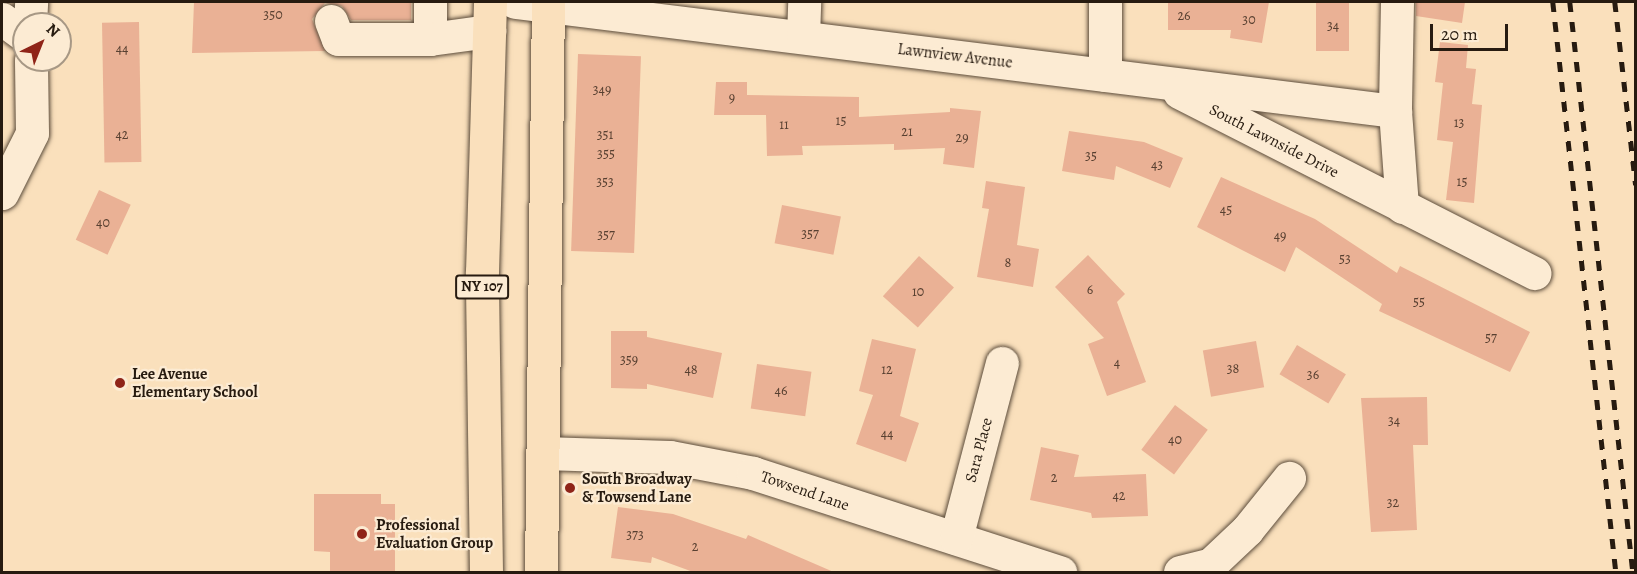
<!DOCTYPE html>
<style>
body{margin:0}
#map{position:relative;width:1637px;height:574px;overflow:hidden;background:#fae0bc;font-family:Alegreya,serif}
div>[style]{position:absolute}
.building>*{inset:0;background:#eab195;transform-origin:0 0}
.roads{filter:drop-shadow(0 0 2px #5c4c3b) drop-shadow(0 0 2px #5c4c3b)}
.minor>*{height:33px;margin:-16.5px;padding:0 16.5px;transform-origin:16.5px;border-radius:16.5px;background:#fcebd3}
.major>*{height:33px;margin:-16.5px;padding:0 16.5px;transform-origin:16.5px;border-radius:16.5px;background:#fae0bc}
.rail>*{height:4.5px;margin-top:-2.25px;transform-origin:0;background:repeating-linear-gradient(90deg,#271b10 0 10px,transparent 0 20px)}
.dots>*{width:16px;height:16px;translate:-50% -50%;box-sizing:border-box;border:3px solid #fcebd3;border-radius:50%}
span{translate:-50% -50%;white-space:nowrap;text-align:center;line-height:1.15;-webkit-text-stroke:4.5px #fcebd3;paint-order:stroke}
.number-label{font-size:14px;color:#584031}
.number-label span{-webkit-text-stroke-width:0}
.shield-label span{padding:2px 4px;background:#fcebd3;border:2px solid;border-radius:4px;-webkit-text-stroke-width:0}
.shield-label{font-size:15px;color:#271b10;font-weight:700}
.street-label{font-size:16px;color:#271b10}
.poi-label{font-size:16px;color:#271b10;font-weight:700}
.left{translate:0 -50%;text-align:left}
.frame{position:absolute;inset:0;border:3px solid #271b10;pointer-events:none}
.north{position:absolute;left:12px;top:12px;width:60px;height:60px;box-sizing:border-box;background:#fcebd3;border:2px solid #a79885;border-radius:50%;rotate:43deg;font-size:16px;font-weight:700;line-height:24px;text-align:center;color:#271b10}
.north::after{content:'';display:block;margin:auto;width:21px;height:27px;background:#8f2418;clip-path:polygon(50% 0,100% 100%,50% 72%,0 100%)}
.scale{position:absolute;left:1430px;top:24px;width:78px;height:27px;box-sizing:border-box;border:3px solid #271b10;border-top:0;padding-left:8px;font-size:18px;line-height:21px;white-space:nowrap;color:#271b10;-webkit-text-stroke:4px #fcebd3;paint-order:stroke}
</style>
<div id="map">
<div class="building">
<i style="clip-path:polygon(194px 2px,411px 2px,411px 20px,351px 20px,342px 6px,325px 3px,312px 19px,325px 51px,192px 53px)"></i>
<i style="clip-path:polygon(1168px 2px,1269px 2px,1262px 43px,1230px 38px,1231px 30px,1168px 30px)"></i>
<i style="left:1316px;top:2px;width:33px;height:49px"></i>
<i style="clip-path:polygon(1416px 2px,1465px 2px,1462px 23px,1416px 16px)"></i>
<i style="left:139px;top:22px;width:140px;height:37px;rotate:89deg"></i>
<i style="clip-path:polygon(1440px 42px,1468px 45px,1466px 68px,1476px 69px,1472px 104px,1482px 105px,1474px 203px,1446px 200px,1453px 142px,1437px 140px,1443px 83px,1435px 82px)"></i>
<i style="left:578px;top:54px;width:63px;height:197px;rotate:2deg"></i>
<i style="clip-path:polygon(716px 82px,747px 82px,747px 95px,859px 97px,859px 117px,950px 112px,950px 108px,981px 111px,974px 168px,943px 164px,945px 148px,894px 150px,894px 144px,802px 146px,803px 155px,767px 156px,766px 115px,714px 115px)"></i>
<i style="clip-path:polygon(1069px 131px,1144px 142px,1183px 158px,1170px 188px,1116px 166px,1114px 180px,1062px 171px)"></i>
<i style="clip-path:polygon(1221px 177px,1315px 219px,1397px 273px,1400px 266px,1530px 332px,1510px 372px,1379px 311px,1382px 304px,1296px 247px,1285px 272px,1197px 227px)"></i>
<i style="clip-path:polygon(986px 181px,1025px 187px,1017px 245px,1039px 249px,1033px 287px,977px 277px,989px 209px,982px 208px)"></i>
<i style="left:99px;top:190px;width:35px;height:55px;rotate:25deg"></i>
<i style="left:782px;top:205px;width:60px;height:39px;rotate:11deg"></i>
<i style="clip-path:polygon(1088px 255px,1125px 294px,1117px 302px,1146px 382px,1107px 396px,1088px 344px,1104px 338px,1055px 287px)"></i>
<i style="left:919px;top:256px;width:47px;height:54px;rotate:42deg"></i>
<i style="clip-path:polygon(611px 331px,647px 331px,647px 337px,722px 353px,713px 398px,647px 384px,647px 389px,611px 388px)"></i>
<i style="clip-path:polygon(872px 339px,916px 349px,900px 416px,919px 423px,906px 462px,856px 444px,873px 395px,859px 391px)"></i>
<i style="left:1256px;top:341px;width:47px;height:54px;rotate:80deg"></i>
<i style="left:1297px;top:345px;width:57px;height:34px;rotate:31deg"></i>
<i style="left:757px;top:364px;width:55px;height:45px;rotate:8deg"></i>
<i style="clip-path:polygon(1427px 397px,1428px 445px,1413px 445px,1417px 530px,1371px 532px,1361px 398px)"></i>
<i style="left:1175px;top:405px;width:41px;height:56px;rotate:37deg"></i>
<i style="clip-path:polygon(1041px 447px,1079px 455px,1074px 477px,1146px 474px,1148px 516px,1092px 518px,1091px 513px,1030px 500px)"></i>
<i style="clip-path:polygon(314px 494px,381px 494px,381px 504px,395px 504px,395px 573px,330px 573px,330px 552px,314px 551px)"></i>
<i style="clip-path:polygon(618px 507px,673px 514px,746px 539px,748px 535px,836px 573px,696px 573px,652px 557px,651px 563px,611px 558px)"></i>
</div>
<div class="roads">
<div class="minor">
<i style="left:430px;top:2px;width:37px;rotate:90deg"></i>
<i style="left:430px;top:39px;width:60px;rotate:-7.7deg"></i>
<i style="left:515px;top:2px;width:887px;rotate:7.06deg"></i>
<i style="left:1397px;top:2px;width:109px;rotate:91.1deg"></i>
<i style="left:1395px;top:111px;width:96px;rotate:85.8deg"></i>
<i style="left:2px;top:19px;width:27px;rotate:36deg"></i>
<i style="left:331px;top:21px;width:19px;rotate:69deg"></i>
<i style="left:338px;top:39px;width:92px"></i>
<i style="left:30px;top:24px;width:22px;rotate:-87deg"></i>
<i style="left:803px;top:37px;width:35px;rotate:-88deg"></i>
<i style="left:1105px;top:75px;width:73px;rotate:-90deg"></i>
<i style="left:1179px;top:92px;width:399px;rotate:27deg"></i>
<i style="left:2px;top:193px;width:67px;rotate:-63.4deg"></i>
<i style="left:32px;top:133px;width:73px;rotate:-90.8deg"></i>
<i style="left:543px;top:453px;width:127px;rotate:1.8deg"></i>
<i style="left:670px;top:457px;width:85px;rotate:10.9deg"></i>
<i style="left:753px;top:473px;width:323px;rotate:17.9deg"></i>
<i style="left:956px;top:538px;width:181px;rotate:-75.3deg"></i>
<i style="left:1180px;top:572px;width:32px;rotate:-14deg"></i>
<i style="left:1211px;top:564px;width:50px;rotate:-43.4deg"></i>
<i style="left:1247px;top:530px;width:67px;rotate:-51.1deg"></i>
</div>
<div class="major">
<i style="left:486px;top:572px;width:300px;rotate:-90.8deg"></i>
<i style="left:482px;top:272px;width:270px;rotate:-88.3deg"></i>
<i style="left:541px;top:572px;width:570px;rotate:-89.3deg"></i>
</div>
</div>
<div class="rail">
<i style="left:1553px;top:2px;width:573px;rotate:83.69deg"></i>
<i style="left:1570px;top:2px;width:573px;rotate:83.69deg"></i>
<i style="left:1615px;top:2px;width:184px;rotate:83.5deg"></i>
</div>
<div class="dots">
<i style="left:120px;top:383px;background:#8f2418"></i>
<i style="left:570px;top:488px;background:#8f2418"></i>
<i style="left:362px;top:534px;background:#8f2418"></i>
</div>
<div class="number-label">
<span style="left:273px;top:15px">350</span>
<span style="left:1184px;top:16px">26</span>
<span style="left:1249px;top:20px">30</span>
<span style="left:1333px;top:26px">34</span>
<span style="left:122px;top:49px">44</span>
<span style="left:602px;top:90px">349</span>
<span style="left:732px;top:98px">9</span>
<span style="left:841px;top:121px">15</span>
<span style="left:1459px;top:123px">13</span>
<span style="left:784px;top:125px">11</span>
<span style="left:907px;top:132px">21</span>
<span style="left:122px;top:135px">42</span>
<span style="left:605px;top:135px">351</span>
<span style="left:962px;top:138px">29</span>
<span style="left:606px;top:154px">355</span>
<span style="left:1091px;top:156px">35</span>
<span style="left:1157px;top:165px">43</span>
<span style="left:605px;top:182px">353</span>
<span style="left:1462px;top:182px">15</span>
<span style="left:1226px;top:210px">45</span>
<span style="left:103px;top:223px">40</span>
<span style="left:810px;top:234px">357</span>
<span style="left:606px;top:235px">357</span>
<span style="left:1280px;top:236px">49</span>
<span style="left:1345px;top:259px">53</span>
<span style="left:1008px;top:263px">8</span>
<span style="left:1090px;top:290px">6</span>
<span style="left:918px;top:292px">10</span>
<span style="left:1419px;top:302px">55</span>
<span style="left:1491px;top:338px">57</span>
<span style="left:629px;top:360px">359</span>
<span style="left:1117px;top:363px">4</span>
<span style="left:1233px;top:369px">38</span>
<span style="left:691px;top:370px">48</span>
<span style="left:887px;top:370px">12</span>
<span style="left:1313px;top:375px">36</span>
<span style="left:781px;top:391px">46</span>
<span style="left:1394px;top:421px">34</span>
<span style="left:887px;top:434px">44</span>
<span style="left:1175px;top:440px">40</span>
<span style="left:1054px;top:478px">2</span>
<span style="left:1119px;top:496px">42</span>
<span style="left:1393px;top:503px">32</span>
<span style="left:635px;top:535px">373</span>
<span style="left:695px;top:547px">2</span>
</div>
<div class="shield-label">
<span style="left:482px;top:287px">NY 107</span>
</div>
<div class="street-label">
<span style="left:955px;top:56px;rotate:7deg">Lawnview Avenue</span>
<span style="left:1274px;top:141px;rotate:27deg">South Lawnside Drive</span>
<span style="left:979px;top:450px;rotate:-75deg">Sara Place</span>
<span style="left:805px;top:491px;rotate:19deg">Towsend Lane</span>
</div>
<div class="poi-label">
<span class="left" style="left:132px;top:383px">Lee Avenue<br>Elementary School</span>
<span class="left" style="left:582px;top:488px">South Broadway<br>&amp; Towsend Lane</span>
<span class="left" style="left:376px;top:534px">Professional<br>Evaluation Group</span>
</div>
<div class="frame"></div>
<div class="north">N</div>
<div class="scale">20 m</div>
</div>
